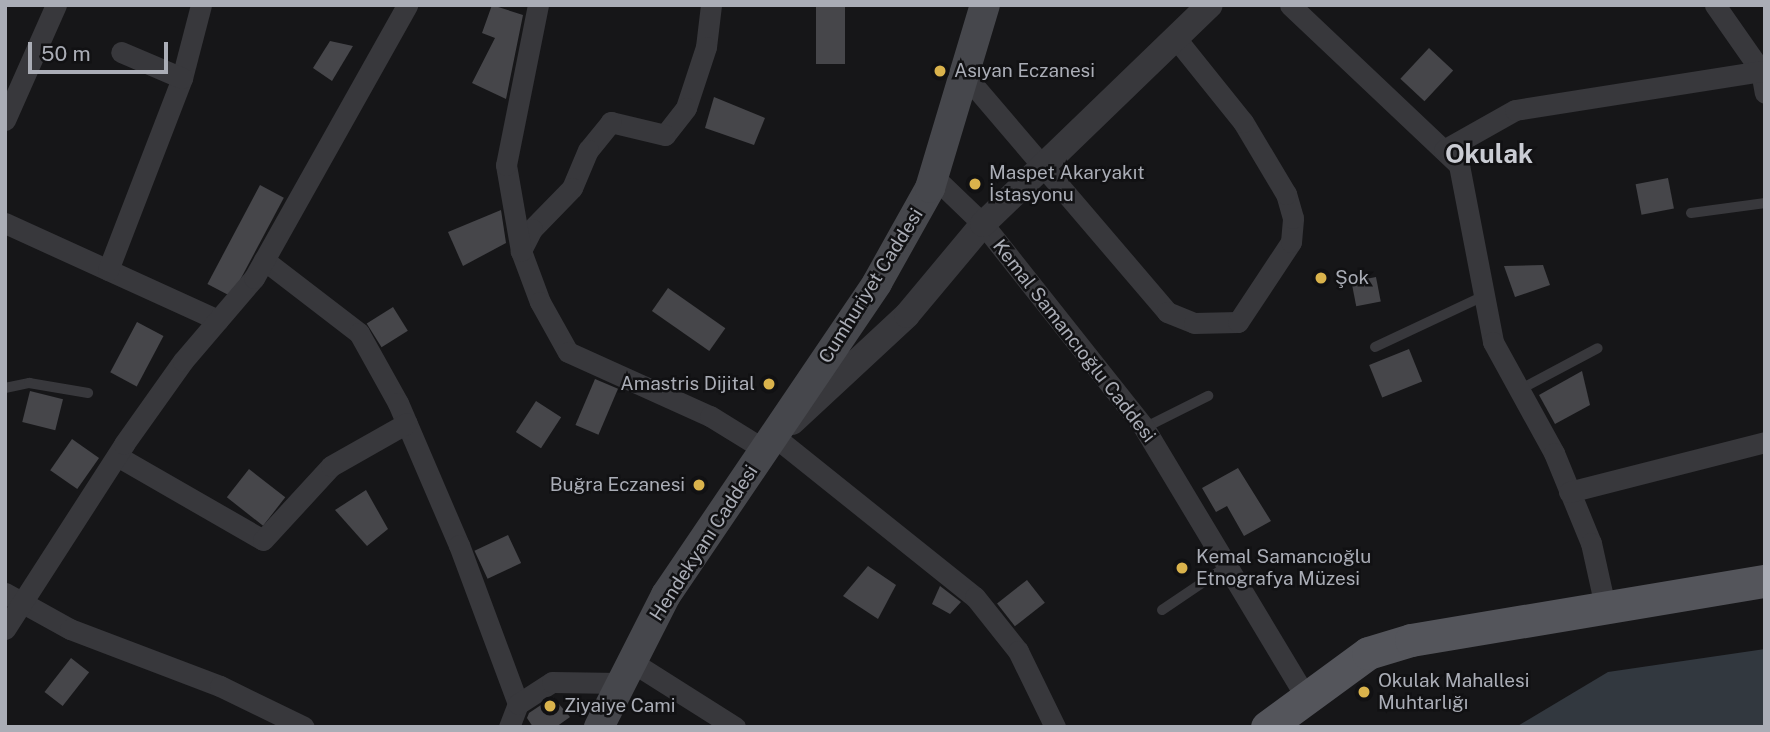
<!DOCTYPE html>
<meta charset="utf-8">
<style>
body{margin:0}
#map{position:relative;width:1770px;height:732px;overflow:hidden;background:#161618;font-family:"Public Sans",sans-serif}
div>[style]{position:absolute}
.water>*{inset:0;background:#32383f}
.building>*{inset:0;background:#46464a;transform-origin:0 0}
.service>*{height:10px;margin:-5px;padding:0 5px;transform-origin:5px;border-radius:5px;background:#38383c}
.minor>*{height:21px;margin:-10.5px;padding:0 10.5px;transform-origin:10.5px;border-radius:10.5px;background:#38383c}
.tertiary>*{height:26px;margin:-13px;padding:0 13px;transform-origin:13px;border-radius:13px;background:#38383c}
.secondary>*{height:30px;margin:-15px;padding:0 15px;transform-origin:15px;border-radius:15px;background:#46474c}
.primary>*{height:33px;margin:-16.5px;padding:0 16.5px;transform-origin:16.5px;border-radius:16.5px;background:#54555b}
.dots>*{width:19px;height:19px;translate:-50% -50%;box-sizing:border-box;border:4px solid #111113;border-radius:50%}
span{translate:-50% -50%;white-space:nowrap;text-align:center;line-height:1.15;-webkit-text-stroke:5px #111113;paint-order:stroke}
.poi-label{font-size:19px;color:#aaadb6}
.left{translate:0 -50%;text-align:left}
.right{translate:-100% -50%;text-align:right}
.street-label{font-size:19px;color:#aaadb6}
.district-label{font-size:26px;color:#caccd3;font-weight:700}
.frame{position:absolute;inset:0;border:7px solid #aaadb6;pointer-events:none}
.scale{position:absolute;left:28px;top:42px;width:140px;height:32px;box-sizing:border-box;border:4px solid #aaadb6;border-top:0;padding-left:9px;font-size:21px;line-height:24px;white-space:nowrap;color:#aaadb6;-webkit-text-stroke:5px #111113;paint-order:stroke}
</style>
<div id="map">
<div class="water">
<i style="clip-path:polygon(1765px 649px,1765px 727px,1516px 727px,1608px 672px)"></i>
</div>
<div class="building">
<i style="clip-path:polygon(492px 5px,523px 15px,506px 99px,472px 83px,495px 38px,482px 33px)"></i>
<i style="left:816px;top:5px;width:29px;height:59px"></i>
<i style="clip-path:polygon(330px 41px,353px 46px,332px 81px,313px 68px)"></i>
<i style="left:1429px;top:48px;width:33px;height:42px;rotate:43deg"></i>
<i style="clip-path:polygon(714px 97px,765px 118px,754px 145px,705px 128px)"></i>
<i style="left:1668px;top:178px;width:31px;height:33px;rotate:79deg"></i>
<i style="left:260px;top:185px;width:27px;height:112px;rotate:28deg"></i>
<i style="clip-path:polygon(501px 210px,506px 243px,463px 266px,448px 232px)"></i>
<i style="clip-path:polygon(1543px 265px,1550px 285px,1515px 297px,1504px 266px)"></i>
<i style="left:1376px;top:277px;width:25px;height:25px;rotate:79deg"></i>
<i style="left:668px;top:288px;width:70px;height:28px;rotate:35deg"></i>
<i style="left:393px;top:307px;width:28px;height:31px;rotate:58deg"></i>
<i style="left:137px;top:322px;width:30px;height:57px;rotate:28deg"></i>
<i style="left:1409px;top:349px;width:35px;height:43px;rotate:68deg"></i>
<i style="clip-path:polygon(1582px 371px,1590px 405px,1555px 424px,1539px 395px)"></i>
<i style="left:595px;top:379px;width:25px;height:50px;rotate:23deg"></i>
<i style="left:30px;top:391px;width:34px;height:32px;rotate:14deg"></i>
<i style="left:536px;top:401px;width:30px;height:37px;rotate:33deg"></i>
<i style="left:72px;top:439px;width:33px;height:38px;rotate:35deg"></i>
<i style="clip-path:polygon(1238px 468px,1271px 521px,1244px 536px,1227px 506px,1216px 512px,1202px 488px)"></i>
<i style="left:249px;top:469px;width:46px;height:36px;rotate:38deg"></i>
<i style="clip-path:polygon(366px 490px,388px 529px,367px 546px,335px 510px)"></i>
<i style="left:508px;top:535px;width:31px;height:37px;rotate:65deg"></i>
<i style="clip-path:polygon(868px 566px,896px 585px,878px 619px,843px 596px)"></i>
<i style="left:1027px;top:580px;width:29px;height:38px;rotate:52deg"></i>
<i style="clip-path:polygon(940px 586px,961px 602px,950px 614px,932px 604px)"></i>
<i style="left:71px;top:658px;width:23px;height:43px;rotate:38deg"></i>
<i style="clip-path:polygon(553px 697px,570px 717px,556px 727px,533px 727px,527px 718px,529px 713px)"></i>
</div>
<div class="service">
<i style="left:1691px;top:213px;width:75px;rotate:-7.7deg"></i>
<i style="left:1375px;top:347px;width:120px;rotate:-25.1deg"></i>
<i style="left:5px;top:388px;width:25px;rotate:-12deg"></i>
<i style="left:29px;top:383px;width:60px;rotate:9.6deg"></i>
<i style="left:1519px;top:390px;width:89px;rotate:-28deg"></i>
<i style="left:1144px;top:428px;width:72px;rotate:-26.6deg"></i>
<i style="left:1162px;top:610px;width:78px;rotate:-34.1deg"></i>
</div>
<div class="minor">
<i style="left:711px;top:5px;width:42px;rotate:96.8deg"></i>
<i style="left:706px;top:47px;width:64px;rotate:108.2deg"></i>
<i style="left:686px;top:108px;width:34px;rotate:128deg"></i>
<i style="left:665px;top:135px;width:56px;rotate:-166.5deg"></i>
<i style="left:611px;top:122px;width:36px;rotate:129deg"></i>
<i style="left:588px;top:150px;width:41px;rotate:112.8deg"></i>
<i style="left:572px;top:188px;width:57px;rotate:134.3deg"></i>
<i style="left:532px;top:229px;width:25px;rotate:117deg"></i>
<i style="left:521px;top:251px;width:54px;rotate:69.6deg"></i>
<i style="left:540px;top:302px;width:57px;rotate:60.8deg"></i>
<i style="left:568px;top:352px;width:156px;rotate:24.3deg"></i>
<i style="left:710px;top:416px;width:65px;rotate:31.7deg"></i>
<i style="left:1290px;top:5px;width:233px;rotate:43.4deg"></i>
<i style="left:1459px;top:165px;width:180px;rotate:79.1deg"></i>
<i style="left:1493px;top:342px;width:127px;rotate:61.2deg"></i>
<i style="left:1554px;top:453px;width:97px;rotate:67.7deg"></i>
<i style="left:1591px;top:543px;width:65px;rotate:77.5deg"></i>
<i style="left:1715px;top:5px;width:80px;rotate:55.1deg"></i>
<i style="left:1761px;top:71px;width:22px;rotate:80deg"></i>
<i style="left:964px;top:74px;width:313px;rotate:49.5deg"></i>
<i style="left:1167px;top:312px;width:29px;rotate:22deg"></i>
<i style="left:1194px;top:323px;width:44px;rotate:-1.3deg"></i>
<i style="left:1238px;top:322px;width:96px;rotate:-56.5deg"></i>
<i style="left:1291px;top:242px;width:24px;rotate:-85deg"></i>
<i style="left:1293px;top:218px;width:25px;rotate:-106deg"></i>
<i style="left:1286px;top:194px;width:84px;rotate:-120.8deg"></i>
<i style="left:1243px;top:122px;width:105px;rotate:-128.8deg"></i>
<i style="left:182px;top:78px;width:75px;rotate:-75.4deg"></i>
<i style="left:5px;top:120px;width:126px;rotate:-66.1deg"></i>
<i style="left:1444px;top:150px;width:81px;rotate:-29.4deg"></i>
<i style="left:1515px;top:110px;width:249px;rotate:-9deg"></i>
<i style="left:934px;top:177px;width:68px;rotate:43.8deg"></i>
<i style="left:983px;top:224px;width:258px;rotate:51.6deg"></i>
<i style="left:1143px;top:426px;width:316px;rotate:59deg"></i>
<i style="left:5px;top:223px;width:234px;rotate:24.5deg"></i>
<i style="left:521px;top:251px;width:87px;rotate:-99.9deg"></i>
<i style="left:506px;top:165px;width:163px;rotate:-78.7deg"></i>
<i style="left:264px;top:260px;width:120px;rotate:37.5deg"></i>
<i style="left:359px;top:333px;width:80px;rotate:60.9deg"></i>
<i style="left:398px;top:403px;width:155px;rotate:66.8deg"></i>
<i style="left:459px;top:545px;width:170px;rotate:69.6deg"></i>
<i style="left:108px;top:270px;width:206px;rotate:-68.9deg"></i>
<i style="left:182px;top:78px;width:66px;rotate:-156.9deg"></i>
<i style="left:775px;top:437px;width:256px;rotate:38.7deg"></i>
<i style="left:975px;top:597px;width:69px;rotate:51.5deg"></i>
<i style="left:1018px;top:651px;width:85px;rotate:64deg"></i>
<i style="left:117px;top:456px;width:168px;rotate:29.9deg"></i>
<i style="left:263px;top:540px;width:100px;rotate:-47.4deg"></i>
<i style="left:331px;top:466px;width:87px;rotate:-29.5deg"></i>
<i style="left:1569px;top:492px;width:202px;rotate:-14.3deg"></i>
<i style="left:5px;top:593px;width:74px;rotate:29deg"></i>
<i style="left:70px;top:629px;width:160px;rotate:20.8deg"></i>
<i style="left:220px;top:686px;width:93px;rotate:26deg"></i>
<i style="left:5px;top:629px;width:220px;rotate:-57.2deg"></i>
<i style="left:124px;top:444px;width:102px;rotate:-54.6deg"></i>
<i style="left:183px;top:361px;width:109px;rotate:-49.5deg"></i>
<i style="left:254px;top:278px;width:313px;rotate:-60.7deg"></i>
<i style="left:632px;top:662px;width:122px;rotate:32.3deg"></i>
<i style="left:509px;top:727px;width:25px;rotate:-69deg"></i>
<i style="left:518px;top:704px;width:40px;rotate:-32.9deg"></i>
<i style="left:552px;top:682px;width:67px;rotate:0.9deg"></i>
</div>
<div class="tertiary">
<i style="left:792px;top:422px;width:157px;rotate:-42.9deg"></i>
<i style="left:907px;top:315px;width:119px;rotate:-50.1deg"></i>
<i style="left:983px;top:224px;width:315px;rotate:-44deg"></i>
</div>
<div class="secondary">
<i style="left:599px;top:727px;width:148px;rotate:-63.1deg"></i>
<i style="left:666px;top:595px;width:377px;rotate:-55.9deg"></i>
<i style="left:877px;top:283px;width:109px;rotate:-60.8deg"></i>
<i style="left:930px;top:188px;width:191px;rotate:-73.3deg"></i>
</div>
<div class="primary">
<i style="left:1267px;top:727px;width:125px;rotate:-36.2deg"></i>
<i style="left:1368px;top:653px;width:45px;rotate:-16.8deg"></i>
<i style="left:1411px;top:640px;width:359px;rotate:-9.5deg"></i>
</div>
<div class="dots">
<i style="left:940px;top:71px;background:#dab34c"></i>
<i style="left:975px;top:184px;background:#dab34c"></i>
<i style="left:1321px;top:278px;background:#dab34c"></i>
<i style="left:769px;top:384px;background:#dab34c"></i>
<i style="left:699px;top:485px;background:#dab34c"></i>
<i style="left:1182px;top:568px;background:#dab34c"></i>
<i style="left:1364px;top:692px;background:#dab34c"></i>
<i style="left:550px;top:706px;background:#dab34c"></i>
</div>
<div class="poi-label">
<span class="left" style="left:954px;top:71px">Asıyan Eczanesi</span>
<span class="left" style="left:989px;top:184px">Maspet Akaryakıt<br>İstasyonu</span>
<span class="left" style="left:1335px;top:278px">Şok</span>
<span class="right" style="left:755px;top:384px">Amastris Dijital</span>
<span class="right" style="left:685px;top:485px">Buğra Eczanesi</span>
<span class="left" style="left:1196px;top:568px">Kemal Samancıoğlu<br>Etnografya Müzesi</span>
<span class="left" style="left:1378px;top:692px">Okulak Mahallesi<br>Muhtarlığı</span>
<span class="left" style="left:564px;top:706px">Ziyaiye Cami</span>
</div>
<div class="street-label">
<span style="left:871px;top:286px;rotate:-58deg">Cumhuriyet Caddesi</span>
<span style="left:1074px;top:341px;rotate:52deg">Kemal Samancıoğlu Caddesi</span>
<span style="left:704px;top:543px;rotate:-57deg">Hendekyanı Caddesi</span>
</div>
<div class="district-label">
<span style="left:1489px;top:154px">Okulak</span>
</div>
<div class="frame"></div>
<div class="scale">50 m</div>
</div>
